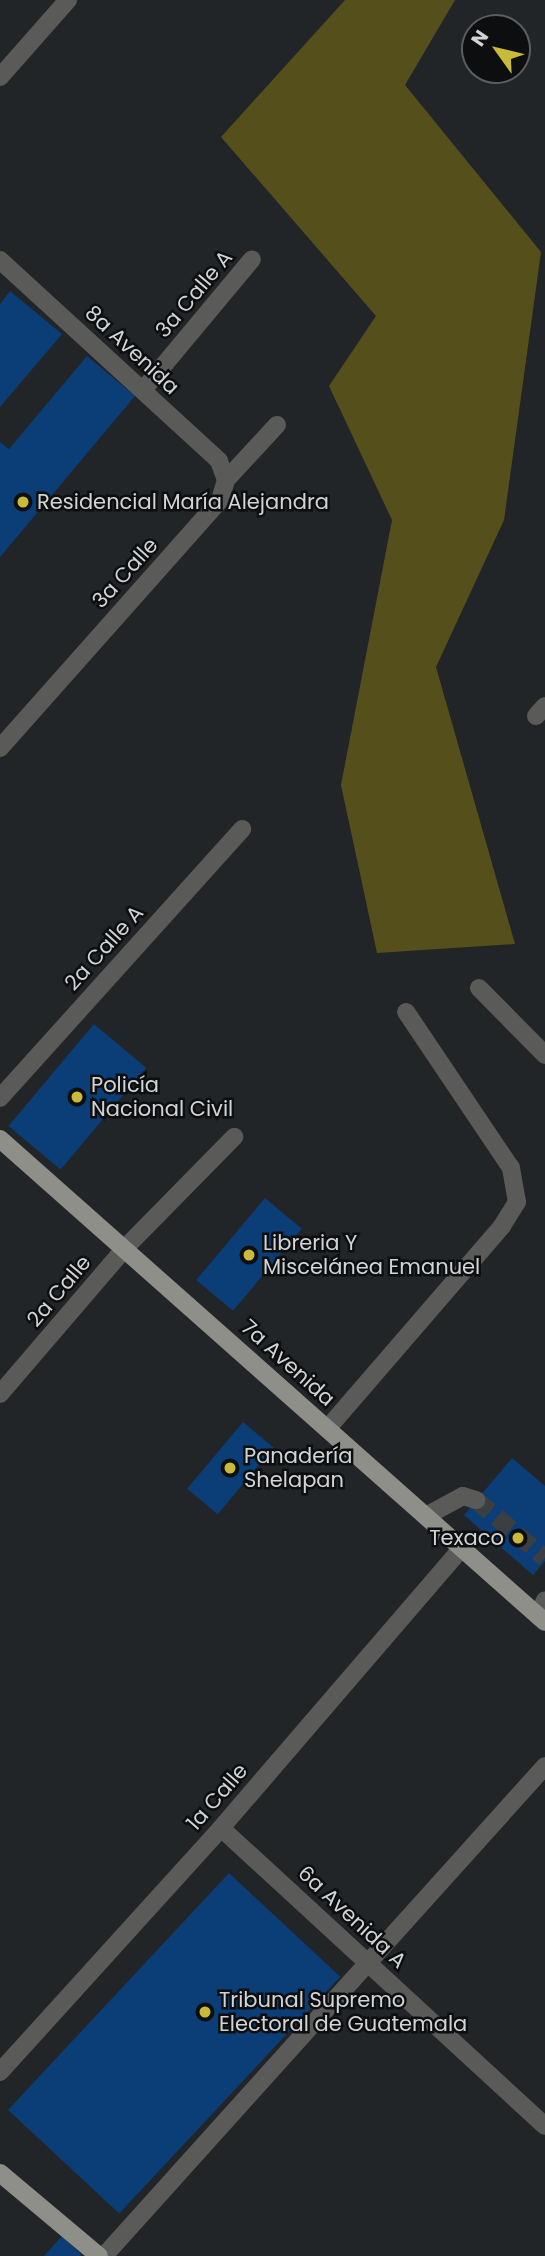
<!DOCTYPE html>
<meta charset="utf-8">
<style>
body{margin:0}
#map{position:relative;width:545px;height:2256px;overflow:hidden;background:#222528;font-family:Poppins,sans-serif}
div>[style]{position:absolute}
.green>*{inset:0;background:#554f1b}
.building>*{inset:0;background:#0b3d76;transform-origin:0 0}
.minor-tunnel>*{height:18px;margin-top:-9px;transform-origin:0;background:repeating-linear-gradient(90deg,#3c3f42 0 18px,transparent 0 27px)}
.minor>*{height:18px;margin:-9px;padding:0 9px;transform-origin:9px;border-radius:9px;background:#5a5a58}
.major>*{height:18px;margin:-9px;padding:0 9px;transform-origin:9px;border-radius:9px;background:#8f8f8a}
.dots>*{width:19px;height:19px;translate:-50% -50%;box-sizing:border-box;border:4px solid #0d0e0f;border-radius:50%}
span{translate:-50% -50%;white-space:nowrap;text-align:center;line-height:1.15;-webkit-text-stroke:5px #0d0e0f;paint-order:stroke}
.street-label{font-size:21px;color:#d1d3d5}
.poi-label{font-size:21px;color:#d1d3d5}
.left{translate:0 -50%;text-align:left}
.right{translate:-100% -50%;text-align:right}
.north{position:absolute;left:461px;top:14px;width:70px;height:70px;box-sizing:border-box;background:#0d0e0f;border:2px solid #5b5d5e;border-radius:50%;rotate:304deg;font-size:19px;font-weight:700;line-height:28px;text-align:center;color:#d1d3d5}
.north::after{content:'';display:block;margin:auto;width:24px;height:32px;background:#caba3a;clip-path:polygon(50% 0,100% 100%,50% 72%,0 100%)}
</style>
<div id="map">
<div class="green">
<i style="clip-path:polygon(345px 0,455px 0,405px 85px,541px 252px,504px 520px,436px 667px,515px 944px,377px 953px,341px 785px,392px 520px,329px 386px,376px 316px,221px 137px)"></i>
</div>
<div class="building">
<i style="clip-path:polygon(10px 291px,62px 334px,0 407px,0 304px)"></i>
<i style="clip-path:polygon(87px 356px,135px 396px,0 557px,0 442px,9px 449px)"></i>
<i style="left:94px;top:1024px;width:68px;height:133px;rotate:40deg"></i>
<i style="left:265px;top:1198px;width:48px;height:107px;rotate:40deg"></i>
<i style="left:243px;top:1422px;width:40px;height:87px;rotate:40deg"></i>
<i style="clip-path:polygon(512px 1458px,545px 1486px,545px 1561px,533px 1575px,464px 1515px)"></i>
<i style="left:229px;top:1873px;width:152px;height:324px;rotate:43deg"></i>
<i style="clip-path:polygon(62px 2236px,81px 2254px,80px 2256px,44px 2256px)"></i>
</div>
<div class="minor-tunnel">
<i style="left:476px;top:1500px;width:90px;rotate:40deg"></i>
</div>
<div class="minor">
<i style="left:0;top:77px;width:103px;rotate:-48.6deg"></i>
<i style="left:0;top:260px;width:297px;rotate:42.5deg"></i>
<i style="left:219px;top:461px;width:20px;rotate:70deg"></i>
<i style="left:143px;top:390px;width:170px;rotate:-50.2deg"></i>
<i style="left:536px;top:716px;width:13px;rotate:-48deg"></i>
<i style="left:0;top:748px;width:332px;rotate:-48.4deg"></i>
<i style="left:220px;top:500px;width:21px;rotate:-73deg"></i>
<i style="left:226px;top:480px;width:75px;rotate:-47.2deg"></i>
<i style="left:479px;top:988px;width:94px;rotate:45.4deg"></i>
<i style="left:0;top:1098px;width:362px;rotate:-48deg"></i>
<i style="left:0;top:1394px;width:192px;rotate:-49.4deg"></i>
<i style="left:125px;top:1248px;width:156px;rotate:-45.5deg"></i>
<i style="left:327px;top:1429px;width:268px;rotate:-49.2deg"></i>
<i style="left:502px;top:1226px;width:28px;rotate:-58deg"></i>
<i style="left:517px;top:1202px;width:35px;rotate:-100deg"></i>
<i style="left:511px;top:1168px;width:188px;rotate:-123.9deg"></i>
<i style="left:426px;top:1516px;width:42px;rotate:-28.4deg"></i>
<i style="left:463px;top:1496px;width:14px;rotate:17deg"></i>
<i style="left:538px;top:1616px;width:17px;rotate:-66deg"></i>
<i style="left:221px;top:1828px;width:440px;rotate:42.6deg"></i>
<i style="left:0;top:2072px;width:329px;rotate:-47.8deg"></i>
<i style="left:221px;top:1828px;width:369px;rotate:-49.3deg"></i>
<i style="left:104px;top:2256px;width:659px;rotate:-48.01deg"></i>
</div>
<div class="major">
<i style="left:0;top:1139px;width:728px;rotate:41.55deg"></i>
<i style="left:0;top:2173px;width:129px;rotate:40deg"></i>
</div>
<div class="dots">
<i style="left:23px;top:502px;background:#caba3a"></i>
<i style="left:77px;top:1097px;background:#caba3a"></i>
<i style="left:249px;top:1255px;background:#caba3a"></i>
<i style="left:230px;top:1468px;background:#caba3a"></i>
<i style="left:518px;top:1538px;background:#caba3a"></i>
<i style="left:205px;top:2012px;background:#caba3a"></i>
</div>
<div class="street-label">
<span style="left:194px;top:294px;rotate:-50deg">3a Calle A</span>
<span style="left:132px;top:350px;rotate:43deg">8a Avenida</span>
<span style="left:125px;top:573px;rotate:-48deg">3a Calle</span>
<span style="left:104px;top:948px;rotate:-48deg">2a Calle A</span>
<span style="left:59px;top:1291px;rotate:-50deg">2a Calle</span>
<span style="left:288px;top:1363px;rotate:42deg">7a Avenida</span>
<span style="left:217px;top:1797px;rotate:-49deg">1a Calle</span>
<span style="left:352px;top:1917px;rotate:43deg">6a Avenida A</span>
</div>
<div class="poi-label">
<span class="left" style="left:37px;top:502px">Residencial María Alejandra</span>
<span class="left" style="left:91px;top:1097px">Policía<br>Nacional Civil</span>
<span class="left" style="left:263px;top:1255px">Libreria Y<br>Miscelánea Emanuel</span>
<span class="left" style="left:244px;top:1468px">Panadería<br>Shelapan</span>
<span class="right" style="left:504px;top:1538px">Texaco</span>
<span class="left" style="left:219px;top:2012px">Tribunal Supremo<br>Electoral de Guatemala</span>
</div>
<div class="north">N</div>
</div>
